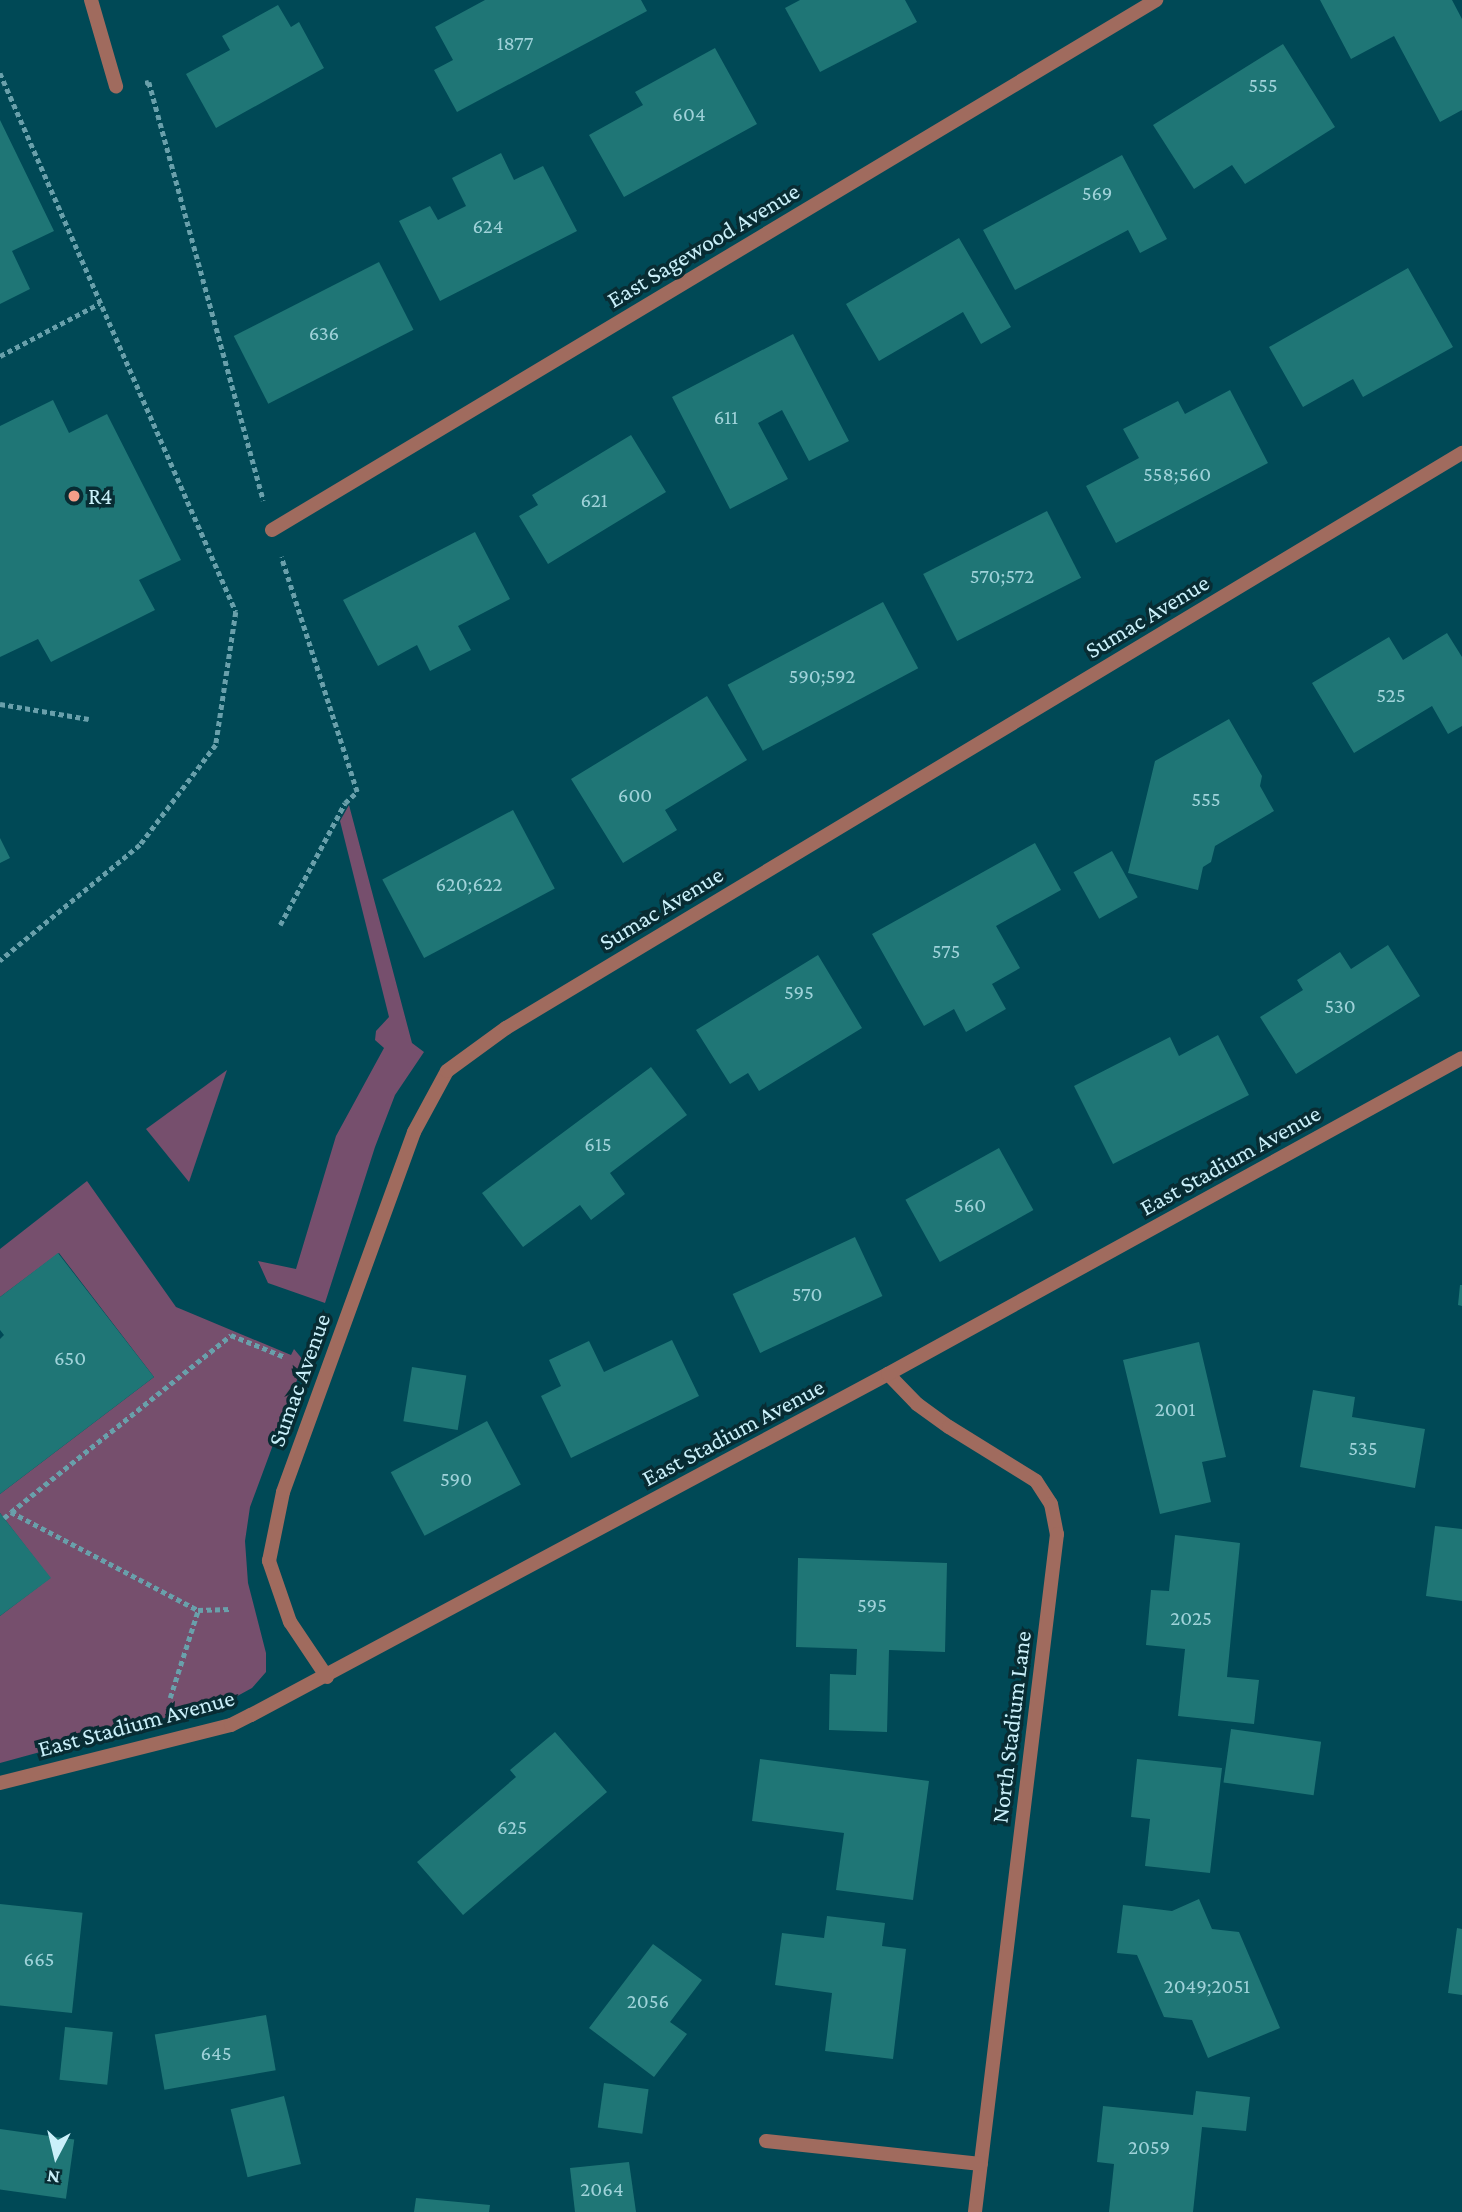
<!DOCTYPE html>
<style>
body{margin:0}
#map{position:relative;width:1462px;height:2212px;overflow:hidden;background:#004956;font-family:"Crimson Pro",serif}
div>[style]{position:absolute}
.green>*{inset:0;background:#764f6d}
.building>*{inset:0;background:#1f7676;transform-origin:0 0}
.path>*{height:4.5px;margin-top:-2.25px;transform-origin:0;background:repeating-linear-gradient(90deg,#69a0ab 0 5px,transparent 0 8.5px)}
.street>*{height:14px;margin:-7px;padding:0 7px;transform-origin:7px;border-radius:7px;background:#a06b5e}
.dots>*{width:19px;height:19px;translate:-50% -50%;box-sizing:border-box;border:4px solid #082c33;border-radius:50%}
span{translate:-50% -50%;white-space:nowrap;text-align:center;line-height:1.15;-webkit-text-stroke:7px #082c33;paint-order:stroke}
.number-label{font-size:21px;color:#9fd2d9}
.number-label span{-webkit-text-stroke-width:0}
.street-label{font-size:24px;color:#caf0fa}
.poi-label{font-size:24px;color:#caf0fa}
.left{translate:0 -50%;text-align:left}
.north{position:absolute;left:21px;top:2121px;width:70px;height:70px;-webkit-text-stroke:5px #082c33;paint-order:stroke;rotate:187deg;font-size:19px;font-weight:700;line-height:28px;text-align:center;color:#caf0fa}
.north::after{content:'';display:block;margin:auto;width:24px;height:32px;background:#caf0fa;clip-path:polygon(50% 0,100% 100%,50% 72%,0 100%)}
</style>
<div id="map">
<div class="green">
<i style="clip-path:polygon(349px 805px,412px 1043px,424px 1052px,395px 1095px,375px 1147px,325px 1303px,268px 1283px,258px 1261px,296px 1269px,336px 1136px,384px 1048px,375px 1040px,376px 1031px,389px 1017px,340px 821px)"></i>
<i style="clip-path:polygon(227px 1070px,189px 1182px,146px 1129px)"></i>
<i style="clip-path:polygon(87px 1181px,176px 1307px,291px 1355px,294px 1349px,304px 1361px,250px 1507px,245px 1541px,248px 1583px,266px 1653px,266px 1672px,252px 1688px,230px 1700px,0 1763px,0 1616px,50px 1578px,0 1513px,0 1494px,154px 1377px,59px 1253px,0 1297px,0 1249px)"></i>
</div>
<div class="building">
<i style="clip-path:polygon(485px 0,641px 0,647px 11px,457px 112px,434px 70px,453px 60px,435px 27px)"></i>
<i style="clip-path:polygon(800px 0,905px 0,917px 22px,820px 72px,785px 8px)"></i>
<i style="clip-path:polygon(1320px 0,1452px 0,1462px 19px,1462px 110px,1440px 122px,1394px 36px,1351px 59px)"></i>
<i style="clip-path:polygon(278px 5px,291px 27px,299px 22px,324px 68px,216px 128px,186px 74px,230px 50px,222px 36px)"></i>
<i style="clip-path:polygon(1283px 44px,1335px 127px,1245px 184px,1232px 165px,1194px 189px,1153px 125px)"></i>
<i style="clip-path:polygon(715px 48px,757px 124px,624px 197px,589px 135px,643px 105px,635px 92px)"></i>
<i style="clip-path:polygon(0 120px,54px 231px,12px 251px,30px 289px,0 304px)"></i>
<i style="clip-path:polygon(501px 153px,514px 180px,543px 166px,577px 231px,440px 301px,399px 221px,430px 206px,438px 220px,466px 206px,452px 178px)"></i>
<i style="clip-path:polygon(1122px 155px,1167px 239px,1140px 253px,1128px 230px,1015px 290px,983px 230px)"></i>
<i style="clip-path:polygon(959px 238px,1011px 327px,981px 344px,963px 312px,879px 361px,846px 304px)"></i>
<i style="left:379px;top:262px;width:76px;height:163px;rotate:63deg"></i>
<i style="clip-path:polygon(1408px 268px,1453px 347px,1363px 397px,1353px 379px,1303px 407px,1269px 347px)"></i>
<i style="clip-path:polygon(793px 334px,849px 441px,809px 461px,782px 410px,758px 423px,788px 479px,730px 509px,672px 397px)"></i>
<i style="clip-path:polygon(1230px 390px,1268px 463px,1116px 543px,1086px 486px,1139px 458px,1123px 429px,1178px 401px,1185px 414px)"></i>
<i style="clip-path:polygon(53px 400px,69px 433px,107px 414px,181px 560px,139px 580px,155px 610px,51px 662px,38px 639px,0 657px,0 426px)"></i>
<i style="clip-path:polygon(631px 435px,666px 492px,548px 564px,519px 516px,538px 505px,532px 495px)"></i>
<i style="left:1047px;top:511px;width:75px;height:139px;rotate:63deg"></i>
<i style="clip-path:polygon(475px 532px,510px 599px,458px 626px,471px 650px,430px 671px,417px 645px,378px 666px,343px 600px)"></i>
<i style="left:883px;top:602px;width:75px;height:176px;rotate:62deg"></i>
<i style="clip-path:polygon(1447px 633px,1462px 657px,1462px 726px,1448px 734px,1432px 706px,1354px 753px,1312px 683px,1389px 637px,1403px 660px)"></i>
<i style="clip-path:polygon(707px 696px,747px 760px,665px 810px,677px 830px,623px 863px,571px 779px)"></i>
<i style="clip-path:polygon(1229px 719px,1262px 776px,1260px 786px,1274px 811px,1215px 846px,1211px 862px,1203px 867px,1198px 890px,1128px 873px,1155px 761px)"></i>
<i style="left:513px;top:810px;width:89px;height:148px;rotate:62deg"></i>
<i style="clip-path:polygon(0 838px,10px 858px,0 863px)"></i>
<i style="clip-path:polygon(1035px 843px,1061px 890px,996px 926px,1020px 968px,992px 984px,1006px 1009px,966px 1032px,954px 1009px,924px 1026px,872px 934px)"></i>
<i style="left:1112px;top:851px;width:53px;height:44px;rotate:61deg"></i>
<i style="clip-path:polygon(1388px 945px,1420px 996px,1296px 1074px,1260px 1017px,1303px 990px,1297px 980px,1340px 952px,1351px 969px)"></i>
<i style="clip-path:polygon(818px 955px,862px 1028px,759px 1091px,748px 1073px,730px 1084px,696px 1030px)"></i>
<i style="clip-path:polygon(1218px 1035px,1249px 1095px,1113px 1164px,1074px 1086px,1170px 1037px,1179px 1056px)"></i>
<i style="clip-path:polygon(651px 1067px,687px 1115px,610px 1173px,625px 1194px,591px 1220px,580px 1205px,523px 1247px,482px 1193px)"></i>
<i style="left:999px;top:1148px;width:71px;height:107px;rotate:61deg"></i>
<i style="left:855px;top:1237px;width:65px;height:135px;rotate:65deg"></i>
<i style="clip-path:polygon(58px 1253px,154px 1377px,0 1494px,0 1339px,4px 1335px,0 1330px,0 1297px)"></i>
<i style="clip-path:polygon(1460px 1285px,1462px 1285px,1462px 1306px,1458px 1305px)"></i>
<i style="clip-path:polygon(672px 1340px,699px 1396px,571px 1458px,541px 1396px,561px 1386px,549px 1360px,589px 1341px,604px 1372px)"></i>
<i style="clip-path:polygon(1199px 1342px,1226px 1457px,1202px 1462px,1211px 1502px,1160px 1514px,1123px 1360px)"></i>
<i style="left:412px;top:1367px;width:55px;height:55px;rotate:9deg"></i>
<i style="clip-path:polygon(1313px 1390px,1355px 1397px,1352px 1417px,1425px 1429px,1415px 1488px,1300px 1467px)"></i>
<i style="left:487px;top:1421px;width:72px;height:109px;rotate:62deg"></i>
<i style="clip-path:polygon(0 1513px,51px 1578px,0 1616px)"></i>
<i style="clip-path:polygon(1435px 1526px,1462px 1529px,1462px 1601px,1426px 1596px)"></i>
<i style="clip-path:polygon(1175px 1535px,1240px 1543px,1227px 1677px,1259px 1680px,1254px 1724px,1178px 1716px,1185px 1649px,1146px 1645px,1151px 1590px,1169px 1591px)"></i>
<i style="clip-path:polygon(798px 1558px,947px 1563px,945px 1652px,889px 1650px,887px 1732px,829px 1730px,830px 1674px,856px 1675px,857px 1649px,796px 1647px)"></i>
<i style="left:1231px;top:1729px;width:91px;height:54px;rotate:8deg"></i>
<i style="clip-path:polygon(555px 1732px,607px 1792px,463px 1915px,417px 1862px,516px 1777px,510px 1770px)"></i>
<i style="clip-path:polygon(760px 1759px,929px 1781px,913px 1900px,836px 1890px,844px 1833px,752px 1821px)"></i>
<i style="clip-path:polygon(1137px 1759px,1222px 1768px,1210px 1873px,1145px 1866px,1150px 1819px,1131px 1817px)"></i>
<i style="clip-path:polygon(1199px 1899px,1212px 1929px,1239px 1932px,1280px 2028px,1208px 2058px,1192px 2020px,1164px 2017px,1137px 1955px,1117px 1953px,1123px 1905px,1172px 1911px)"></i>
<i style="left:0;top:1904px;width:83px;height:101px;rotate:6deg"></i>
<i style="clip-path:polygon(827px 1916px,885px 1923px,882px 1946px,906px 1949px,893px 2059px,825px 2051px,832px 1993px,775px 1985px,782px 1933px,824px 1938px)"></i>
<i style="clip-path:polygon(1457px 1928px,1462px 1929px,1462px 1995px,1448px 1993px)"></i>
<i style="clip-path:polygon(653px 1944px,702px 1980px,670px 2022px,687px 2034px,654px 2077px,589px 2028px)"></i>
<i style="left:266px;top:2015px;width:56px;height:113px;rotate:80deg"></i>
<i style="left:65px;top:2027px;width:48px;height:53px;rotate:6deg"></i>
<i style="left:604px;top:2083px;width:45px;height:45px;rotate:8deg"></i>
<i style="clip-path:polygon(1196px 2091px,1250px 2097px,1246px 2131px,1202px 2127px,1193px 2212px,1109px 2212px,1114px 2164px,1097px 2162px,1103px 2106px,1193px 2115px)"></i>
<i style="left:284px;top:2096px;width:70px;height:55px;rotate:76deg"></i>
<i style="left:0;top:2129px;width:75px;height:60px;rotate:8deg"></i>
<i style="clip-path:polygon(629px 2162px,636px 2212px,575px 2212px,570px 2168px)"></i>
<i style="clip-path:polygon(416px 2198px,490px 2205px,489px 2212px,414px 2212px)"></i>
</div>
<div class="path">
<i style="left:0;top:73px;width:588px;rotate:66.35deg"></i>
<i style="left:236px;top:612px;width:134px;rotate:98.6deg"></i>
<i style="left:216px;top:745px;width:126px;rotate:127.2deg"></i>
<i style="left:140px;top:845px;width:182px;rotate:140.4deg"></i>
<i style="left:145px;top:83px;width:4px;rotate:-14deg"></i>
<i style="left:149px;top:82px;width:434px;rotate:74.7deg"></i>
<i style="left:0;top:356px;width:113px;rotate:-27.9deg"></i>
<i style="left:0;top:704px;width:90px;rotate:9.6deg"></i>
<i style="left:280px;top:925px;width:138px;rotate:-62deg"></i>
<i style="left:345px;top:803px;width:16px;rotate:-43deg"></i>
<i style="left:357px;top:792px;width:247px;rotate:-107.9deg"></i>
<i style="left:11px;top:1512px;width:282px;rotate:-38.8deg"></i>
<i style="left:231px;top:1335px;width:58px;rotate:22.2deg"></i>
<i style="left:4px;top:1518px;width:9px;rotate:-41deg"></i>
<i style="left:11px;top:1512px;width:211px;rotate:27.7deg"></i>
<i style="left:170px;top:1698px;width:92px;rotate:-72.3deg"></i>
<i style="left:198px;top:1610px;width:32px;rotate:-2deg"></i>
</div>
<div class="street">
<i style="left:91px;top:0;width:90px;rotate:73.8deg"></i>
<i style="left:272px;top:530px;width:1031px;rotate:-30.94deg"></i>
<i style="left:888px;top:1374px;width:42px;rotate:46deg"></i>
<i style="left:917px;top:1404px;width:39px;rotate:36deg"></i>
<i style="left:949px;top:1427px;width:102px;rotate:31.8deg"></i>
<i style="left:1036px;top:1481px;width:27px;rotate:57deg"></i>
<i style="left:1051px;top:1504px;width:31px;rotate:79deg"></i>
<i style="left:1057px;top:1534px;width:683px;rotate:96.9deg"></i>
<i style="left:327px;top:1677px;width:66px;rotate:-123.9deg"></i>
<i style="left:290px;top:1622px;width:65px;rotate:-109deg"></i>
<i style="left:269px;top:1561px;width:70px;rotate:-78.5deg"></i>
<i style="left:283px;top:1492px;width:383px;rotate:-70deg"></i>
<i style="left:414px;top:1132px;width:69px;rotate:-61.6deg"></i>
<i style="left:447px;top:1071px;width:73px;rotate:-36.1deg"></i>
<i style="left:506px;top:1028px;width:1116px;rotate:-31.03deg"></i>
<i style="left:0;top:1783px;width:238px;rotate:-14.1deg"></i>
<i style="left:231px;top:1725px;width:22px;rotate:-27deg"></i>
<i style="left:251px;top:1715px;width:723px;rotate:-28.16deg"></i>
<i style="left:888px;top:1374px;width:655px;rotate:-28.83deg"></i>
<i style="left:766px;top:2141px;width:216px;rotate:6.1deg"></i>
</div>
<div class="dots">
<i style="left:74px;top:496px;background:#f49e88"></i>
</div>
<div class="number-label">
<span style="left:515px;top:43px">1877</span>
<span style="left:1263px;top:85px">555</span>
<span style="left:689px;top:114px">604</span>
<span style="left:1097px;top:193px">569</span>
<span style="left:488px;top:226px">624</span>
<span style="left:324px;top:333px">636</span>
<span style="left:726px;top:417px">611</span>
<span style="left:1177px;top:474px">558;560</span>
<span style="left:594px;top:500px">621</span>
<span style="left:1002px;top:576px">570;572</span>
<span style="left:822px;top:676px">590;592</span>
<span style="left:1391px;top:695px">525</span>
<span style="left:635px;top:795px">600</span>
<span style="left:1206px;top:799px">555</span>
<span style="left:469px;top:884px">620;622</span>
<span style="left:946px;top:951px">575</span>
<span style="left:799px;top:992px">595</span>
<span style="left:1340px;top:1006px">530</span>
<span style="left:598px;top:1144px">615</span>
<span style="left:970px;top:1205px">560</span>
<span style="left:807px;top:1294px">570</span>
<span style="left:70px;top:1358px">650</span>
<span style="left:1175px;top:1409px">2001</span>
<span style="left:1363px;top:1448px">535</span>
<span style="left:456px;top:1479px">590</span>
<span style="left:872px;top:1605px">595</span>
<span style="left:1191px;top:1618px">2025</span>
<span style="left:512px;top:1827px">625</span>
<span style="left:39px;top:1959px">665</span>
<span style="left:1207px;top:1986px">2049;2051</span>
<span style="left:648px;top:2001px">2056</span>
<span style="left:216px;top:2053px">645</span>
<span style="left:1149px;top:2147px">2059</span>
<span style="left:602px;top:2189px">2064</span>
</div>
<div class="street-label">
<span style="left:703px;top:245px;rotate:-31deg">East Sagewood Avenue</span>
<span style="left:1147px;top:616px;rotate:-31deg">Sumac Avenue</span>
<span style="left:661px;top:908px;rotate:-31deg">Sumac Avenue</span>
<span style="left:1230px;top:1160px;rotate:-29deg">East Stadium Avenue</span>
<span style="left:299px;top:1380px;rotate:-70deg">Sumac Avenue</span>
<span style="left:733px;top:1432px;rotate:-28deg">East Stadium Avenue</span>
<span style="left:136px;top:1723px;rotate:-15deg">East Stadium Avenue</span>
<span style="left:1011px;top:1727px;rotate:-83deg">North Stadium Lane</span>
</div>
<div class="poi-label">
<span class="left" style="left:88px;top:496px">R4</span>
</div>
<div class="north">N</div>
</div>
